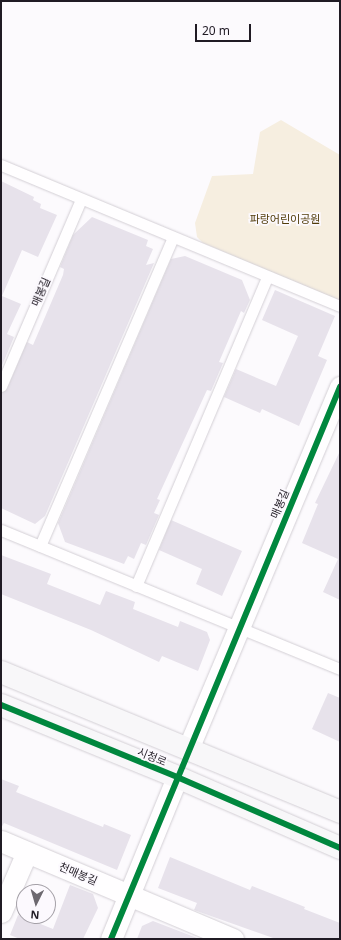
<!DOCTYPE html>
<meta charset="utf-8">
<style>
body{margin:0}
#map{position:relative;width:341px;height:940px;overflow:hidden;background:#fcfafd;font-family:"Noto Sans","Noto Sans KR",sans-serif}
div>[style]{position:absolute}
.green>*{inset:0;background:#f6eee0}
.building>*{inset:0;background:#e7e2eb}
.roads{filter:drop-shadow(0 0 1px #d3cfd5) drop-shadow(0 0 1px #d3cfd5)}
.lane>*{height:11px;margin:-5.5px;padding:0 5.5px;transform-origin:5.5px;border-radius:5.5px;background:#fffeff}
.street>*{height:21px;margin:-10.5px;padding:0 10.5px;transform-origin:10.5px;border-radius:10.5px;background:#fffeff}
.secondary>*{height:22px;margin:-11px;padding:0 11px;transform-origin:11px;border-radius:11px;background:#f8f7f9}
.cycleway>*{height:6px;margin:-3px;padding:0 3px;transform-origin:3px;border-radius:3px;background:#00873e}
span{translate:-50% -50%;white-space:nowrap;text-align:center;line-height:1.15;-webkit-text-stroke:3.5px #fcf9fe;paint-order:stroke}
.park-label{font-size:11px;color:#523d0a}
.street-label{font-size:11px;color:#201b24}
.frame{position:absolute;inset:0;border:2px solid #201b24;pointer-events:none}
.north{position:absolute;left:16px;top:884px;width:40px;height:40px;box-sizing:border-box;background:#fcf9fe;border:1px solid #a4a0a7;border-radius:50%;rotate:185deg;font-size:11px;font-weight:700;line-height:16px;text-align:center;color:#201b24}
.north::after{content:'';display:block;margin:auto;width:14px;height:18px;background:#6d6970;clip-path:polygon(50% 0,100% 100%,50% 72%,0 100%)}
.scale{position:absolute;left:195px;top:24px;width:56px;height:18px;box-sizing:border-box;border:2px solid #201b24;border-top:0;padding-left:5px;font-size:12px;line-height:14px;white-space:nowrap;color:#201b24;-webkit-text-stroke:3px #fcf9fe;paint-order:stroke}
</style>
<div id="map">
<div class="green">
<i style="clip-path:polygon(281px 120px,340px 155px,340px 301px,203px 243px,197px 237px,195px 223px,212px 176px,253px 174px,260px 132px)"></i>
</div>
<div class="building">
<i style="clip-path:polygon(1px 181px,34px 197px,33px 200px,41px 204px,40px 208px,57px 215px,38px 257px,22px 250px,2px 296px,21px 304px,7px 334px,14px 337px,1px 368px)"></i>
<i style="clip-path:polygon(92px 217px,148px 240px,146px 246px,153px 249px,146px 265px,154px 263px,45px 516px,35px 524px,1px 508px,1px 393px,7px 389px,27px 342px,33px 345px,63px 275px,64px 269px,60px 267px,73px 235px)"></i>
<i style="clip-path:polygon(185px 256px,242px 280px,250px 300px,244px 313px,241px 311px,219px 362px,223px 363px,211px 391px,207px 390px,157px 499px,160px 500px,154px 513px,159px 515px,146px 545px,141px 543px,134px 559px,128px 556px,124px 564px,65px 542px,58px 523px,171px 259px)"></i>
<i style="clip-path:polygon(275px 290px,335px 316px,318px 356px,327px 360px,299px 426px,262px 409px,260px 413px,224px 397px,236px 369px,276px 386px,298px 336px,262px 320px)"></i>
<i style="clip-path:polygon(340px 451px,340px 600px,323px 592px,338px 559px,302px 543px,318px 504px,315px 503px)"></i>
<i style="clip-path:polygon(171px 520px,242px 551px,222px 596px,196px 584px,202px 569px,159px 550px)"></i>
<i style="clip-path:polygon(1px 555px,51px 574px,47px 584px,100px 605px,106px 591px,135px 602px,133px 609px,178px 627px,180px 621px,207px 632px,210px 640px,198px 671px,162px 656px,159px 662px,91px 630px,1px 594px)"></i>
<i style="clip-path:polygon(328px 693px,340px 698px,340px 742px,312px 729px)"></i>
<i style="clip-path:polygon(1px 779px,19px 786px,16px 792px,103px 827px,104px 824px,131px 835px,117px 870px,4px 823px,1px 828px)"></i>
<i style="clip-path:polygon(170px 857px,250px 890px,252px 886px,305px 907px,304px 909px,340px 923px,340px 939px,276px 939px,194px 910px,197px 903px,158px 888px)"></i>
<i style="clip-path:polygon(70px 885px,93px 894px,98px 908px,83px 939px,20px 939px,10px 935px,18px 915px,53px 929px)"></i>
<i style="clip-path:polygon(153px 921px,197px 938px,197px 939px,137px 939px,142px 926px)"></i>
</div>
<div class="roads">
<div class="lane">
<i style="left:1px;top:165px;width:367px;rotate:22.6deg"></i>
<i style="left:1px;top:386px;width:203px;rotate:-66.8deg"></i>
<i style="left:1px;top:530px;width:366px;rotate:22.3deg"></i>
<i style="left:40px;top:546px;width:336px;rotate:-66.7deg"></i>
<i style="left:136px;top:586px;width:336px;rotate:-67deg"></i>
</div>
<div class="street">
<i style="left:188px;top:749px;width:393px;rotate:-67.2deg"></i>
<i style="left:1px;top:841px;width:252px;rotate:22.9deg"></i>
<i style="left:1px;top:912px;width:65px;rotate:-66.6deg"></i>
<i style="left:111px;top:939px;width:175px;rotate:-67.8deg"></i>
</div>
<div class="secondary">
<i style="left:1px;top:672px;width:367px;rotate:22.4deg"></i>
<i style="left:1px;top:705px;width:190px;rotate:22.2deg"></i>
<i style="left:177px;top:777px;width:178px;rotate:23.5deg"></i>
</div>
</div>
<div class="cycleway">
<i style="left:1px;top:705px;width:190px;rotate:22.2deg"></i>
<i style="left:177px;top:777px;width:178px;rotate:23.5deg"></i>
<i style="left:111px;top:939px;width:598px;rotate:-67.47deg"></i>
</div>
<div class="park-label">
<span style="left:285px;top:219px">파랑어린이공원</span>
</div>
<div class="street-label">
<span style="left:41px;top:292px;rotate:-67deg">매봉길</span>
<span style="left:280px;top:504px;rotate:-67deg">매봉길</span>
<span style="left:152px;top:757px;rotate:22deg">시청로</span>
<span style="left:78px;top:874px;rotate:23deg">천매봉길</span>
</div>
<div class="frame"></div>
<div class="north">N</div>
<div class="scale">20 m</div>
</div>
